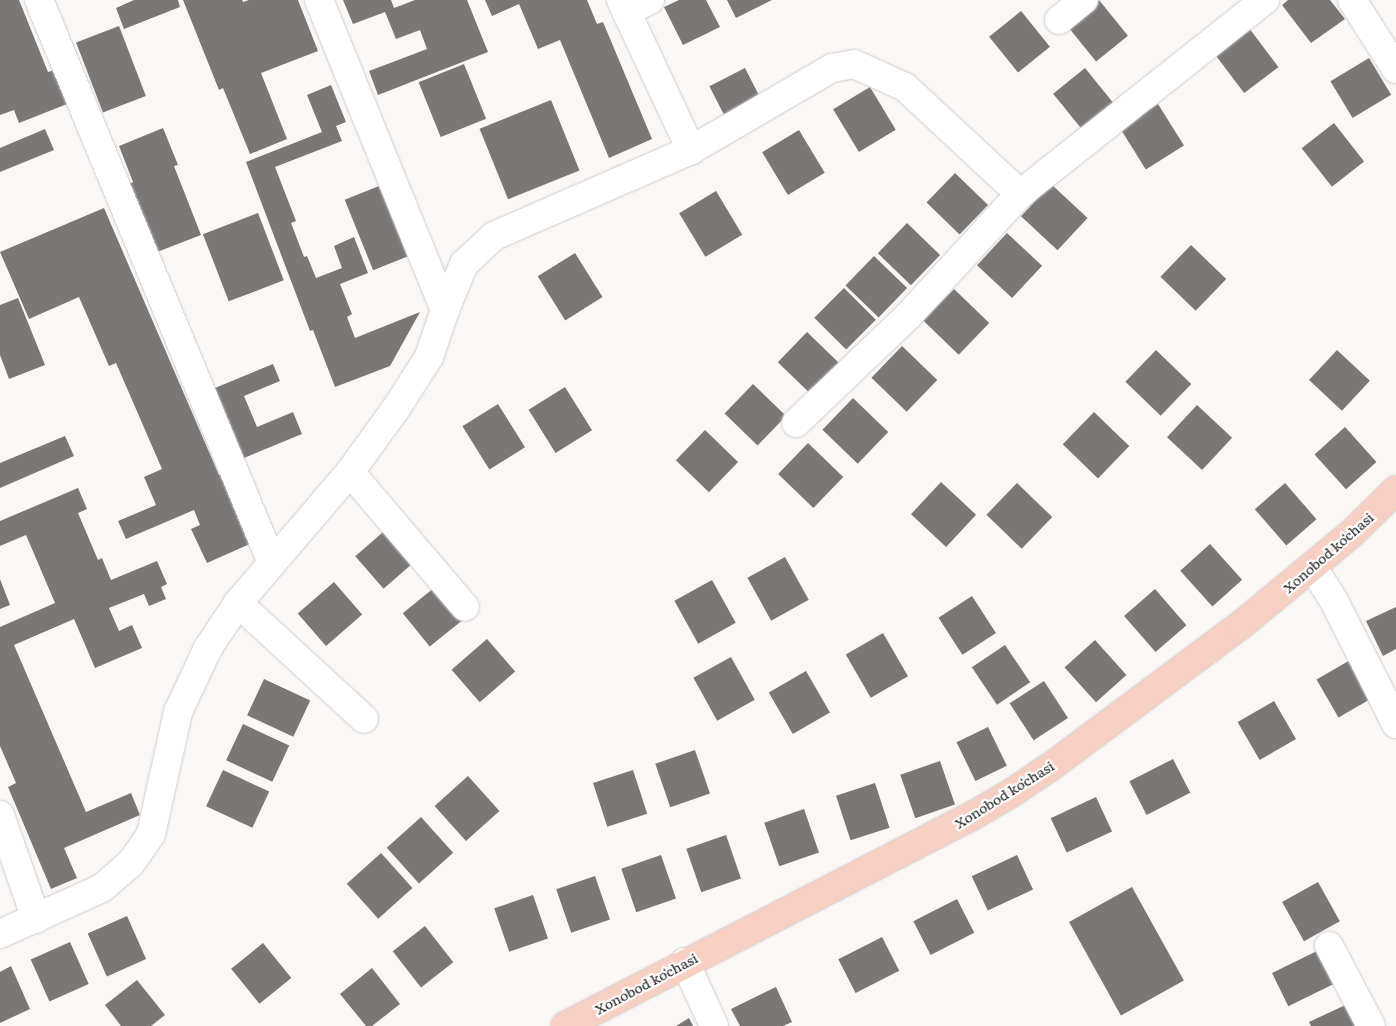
<!DOCTYPE html>
<meta charset="utf-8">
<style>
body{margin:0}
#map{position:relative;width:1396px;height:1026px;overflow:hidden;background:#fbf7f5;font-family:Literata,serif}
div>[style]{position:absolute}
.building>*{inset:0;background:#7c7777;transform-origin:0 0}
.roads{filter:drop-shadow(0 0 1px #cfcbc9) drop-shadow(0 0 1px #cfcbc9)}
.minor>*{height:28px;margin:-14px;padding:0 14px;transform-origin:14px;border-radius:14px;background:#fff}
.major>*{height:28px;margin:-14px;padding:0 14px;transform-origin:14px;border-radius:14px;background:#f7cfc3}
span{translate:-50% -50%;white-space:nowrap;text-align:center;line-height:1.15;-webkit-text-stroke:4.5px #fff;paint-order:stroke}
.street-label{font-size:14px;color:#1a1818}
</style>
<div id="map">
<div class="building">
<i style="clip-path:polygon(0 0,19px 0,48px 72px,54px 70px,67px 104px,19px 123px,14px 110px,0 115px)"></i>
<i style="clip-path:polygon(134px 0,178px 0,180px 7px,124px 29px,116px 8px)"></i>
<i style="clip-path:polygon(183px 0,242px 0,243px 2px,249px 0,298px 0,318px 51px,261px 73px,287px 139px,250px 154px,223px 88px,219px 90px)"></i>
<i style="clip-path:polygon(343px 0,391px 0,394px 8px,415px 0,467px 0,488px 52px,378px 95px,369px 71px,427px 49px,420px 30px,396px 39px,385px 12px,353px 24px)"></i>
<i style="clip-path:polygon(485px 0,587px 0,597px 24px,603px 22px,652px 139px,609px 158px,560px 40px,538px 49px,519px 4px,492px 16px)"></i>
<i style="clip-path:polygon(679px 0,706px 0,720px 27px,683px 45px,664px 7px)"></i>
<i style="clip-path:polygon(727px 0,772px 0,736px 18px)"></i>
<i style="left:1099px;top:0;width:46px;height:41px;rotate:51deg"></i>
<i style="clip-path:polygon(1288px 0,1330px 0,1345px 19px,1311px 43px,1282px 5px)"></i>
<i style="left:1021px;top:11px;width:46px;height:41px;rotate:51deg"></i>
<i style="left:119px;top:26px;width:75px;height:46px;rotate:69deg"></i>
<i style="left:1249px;top:28px;width:49px;height:43px;rotate:53deg"></i>
<i style="left:1369px;top:58px;width:43px;height:45px;rotate:59deg"></i>
<i style="left:464px;top:64px;width:59px;height:49px;rotate:68deg"></i>
<i style="left:745px;top:68px;width:42px;height:40px;rotate:63deg"></i>
<i style="left:1085px;top:68px;width:46px;height:41px;rotate:51deg"></i>
<i style="clip-path:polygon(331px 85px,346px 122px,336px 126px,342px 141px,275px 167px,296px 221px,291px 223px,304px 257px,307px 256px,316px 278px,342px 268px,334px 246px,354px 237px,368px 273px,340px 284px,352px 314px,347px 317px,355px 338px,420px 312px,390px 366px,335px 387px,313px 330px,310px 331px,246px 162px,322px 132px,307px 95px)"></i>
<i style="left:870px;top:87px;width:50px;height:43px;rotate:59deg"></i>
<i style="left:551px;top:100px;width:76px;height:77px;rotate:68deg"></i>
<i style="left:1158px;top:104px;width:49px;height:45px;rotate:58deg"></i>
<i style="left:1334px;top:123px;width:49px;height:41px;rotate:52deg"></i>
<i style="clip-path:polygon(163px 128px,178px 165px,174px 166px,201px 235px,157px 252px,130px 184px,133px 182px,119px 146px)"></i>
<i style="clip-path:polygon(45px 129px,54px 150px,0 172px,0 148px)"></i>
<i style="left:799px;top:130px;width:50px;height:43px;rotate:59deg"></i>
<i style="left:955px;top:173px;width:46px;height:41px;rotate:44deg"></i>
<i style="left:1051px;top:184px;width:50px;height:44px;rotate:43deg"></i>
<i style="left:379px;top:186px;width:76px;height:37px;rotate:68deg"></i>
<i style="left:716px;top:191px;width:51px;height:43px;rotate:59deg"></i>
<i style="clip-path:polygon(104px 208px,219px 475px,222px 474px,252px 543px,207px 563px,191px 529px,200px 525px,194px 510px,126px 539px,118px 521px,156px 505px,144px 477px,162px 469px,116px 363px,109px 366px,79px 297px,29px 319px,0 252px)"></i>
<i style="left:258px;top:213px;width:72px;height:59px;rotate:69deg"></i>
<i style="left:907px;top:223px;width:46px;height:42px;rotate:44deg"></i>
<i style="left:1007px;top:233px;width:48px;height:44px;rotate:43deg"></i>
<i style="left:1191px;top:245px;width:49px;height:44px;rotate:44deg"></i>
<i style="left:575px;top:253px;width:52px;height:44px;rotate:58deg"></i>
<i style="left:874px;top:256px;width:46px;height:41px;rotate:44deg"></i>
<i style="left:844px;top:288px;width:45px;height:42px;rotate:45deg"></i>
<i style="left:954px;top:289px;width:49px;height:44px;rotate:44deg"></i>
<i style="clip-path:polygon(18px 298px,45px 365px,9px 379px,0 355px,0 305px)"></i>
<i style="left:807px;top:332px;width:46px;height:42px;rotate:44deg"></i>
<i style="left:902px;top:346px;width:49px;height:44px;rotate:44deg"></i>
<i style="left:1156px;top:350px;width:49px;height:44px;rotate:44deg"></i>
<i style="left:1337px;top:350px;width:45px;height:41px;rotate:43deg"></i>
<i style="clip-path:polygon(273px 364px,280px 381px,244px 396px,257px 427px,293px 412px,302px 434px,244px 458px,215px 388px)"></i>
<i style="left:753px;top:384px;width:46px;height:41px;rotate:44deg"></i>
<i style="left:565px;top:387px;width:51px;height:43px;rotate:58deg"></i>
<i style="left:853px;top:398px;width:49px;height:44px;rotate:44deg"></i>
<i style="left:498px;top:404px;width:51px;height:42px;rotate:58deg"></i>
<i style="left:1197px;top:405px;width:48px;height:44px;rotate:43deg"></i>
<i style="left:1094px;top:412px;width:49px;height:45px;rotate:44deg"></i>
<i style="left:1345px;top:427px;width:47px;height:41px;rotate:48deg"></i>
<i style="left:705px;top:430px;width:46px;height:42px;rotate:44deg"></i>
<i style="clip-path:polygon(65px 436px,74px 456px,0 488px,0 463px)"></i>
<i style="left:808px;top:443px;width:49px;height:43px;rotate:44deg"></i>
<i style="left:941px;top:482px;width:48px;height:44px;rotate:43deg"></i>
<i style="left:1017px;top:483px;width:49px;height:44px;rotate:44deg"></i>
<i style="left:1285px;top:483px;width:48px;height:40px;rotate:49deg"></i>
<i style="clip-path:polygon(78px 488px,87px 509px,78px 513px,98px 560px,102px 558px,111px 580px,157px 561px,167px 584px,161px 587px,166px 599px,149px 606px,144px 594px,109px 608px,119px 631px,132px 625px,142px 648px,95px 668px,74px 619px,14px 645px,86px 812px,131px 793px,140px 815px,64px 848px,77px 878px,51px 889px,8px 787px,16px 783px,0 746px,0 627px,55px 603px,26px 535px,0 546px,0 521px)"></i>
<i style="left:390px;top:526px;width:43px;height:46px;rotate:49deg"></i>
<i style="left:1210px;top:544px;width:48px;height:40px;rotate:48deg"></i>
<i style="left:785px;top:557px;width:49px;height:43px;rotate:61deg"></i>
<i style="clip-path:polygon(0 579px,10px 605px,0 609px)"></i>
<i style="left:712px;top:580px;width:49px;height:43px;rotate:61deg"></i>
<i style="left:334px;top:582px;width:43px;height:48px;rotate:49deg"></i>
<i style="left:440px;top:583px;width:43px;height:48px;rotate:51deg"></i>
<i style="left:1155px;top:589px;width:48px;height:41px;rotate:49deg"></i>
<i style="left:972px;top:596px;width:44px;height:40px;rotate:57deg"></i>
<i style="clip-path:polygon(1396px 607px,1396px 649px,1383px 656px,1366px 621px)"></i>
<i style="left:883px;top:633px;width:50px;height:43px;rotate:60deg"></i>
<i style="left:487px;top:639px;width:43px;height:47px;rotate:49deg"></i>
<i style="left:1095px;top:640px;width:47px;height:41px;rotate:48deg"></i>
<i style="left:1005px;top:645px;width:45px;height:40px;rotate:56deg"></i>
<i style="left:731px;top:657px;width:49px;height:43px;rotate:61deg"></i>
<i style="left:1352px;top:659px;width:44px;height:41px;rotate:60deg"></i>
<i style="left:806px;top:671px;width:48px;height:43px;rotate:60deg"></i>
<i style="left:264px;top:679px;width:51px;height:40px;rotate:25deg"></i>
<i style="left:1044px;top:681px;width:44px;height:41px;rotate:57deg"></i>
<i style="left:1274px;top:701px;width:44px;height:42px;rotate:60deg"></i>
<i style="left:243px;top:724px;width:51px;height:40px;rotate:25deg"></i>
<i style="left:988px;top:727px;width:43px;height:35px;rotate:64deg"></i>
<i style="left:695px;top:750px;width:46px;height:42px;rotate:71deg"></i>
<i style="left:1173px;top:759px;width:38px;height:49px;rotate:63deg"></i>
<i style="left:940px;top:761px;width:46px;height:42px;rotate:71deg"></i>
<i style="left:223px;top:770px;width:51px;height:40px;rotate:25deg"></i>
<i style="left:633px;top:770px;width:46px;height:42px;rotate:72deg"></i>
<i style="left:468px;top:776px;width:47px;height:45px;rotate:48deg"></i>
<i style="left:875px;top:783px;width:47px;height:41px;rotate:72deg"></i>
<i style="left:1096px;top:797px;width:38px;height:50px;rotate:65deg"></i>
<i style="left:804px;top:809px;width:46px;height:42px;rotate:71deg"></i>
<i style="left:421px;top:817px;width:48px;height:46px;rotate:48deg"></i>
<i style="left:726px;top:835px;width:46px;height:42px;rotate:71deg"></i>
<i style="left:381px;top:853px;width:47px;height:46px;rotate:48deg"></i>
<i style="left:661px;top:855px;width:46px;height:42px;rotate:71deg"></i>
<i style="left:1017px;top:855px;width:38px;height:50px;rotate:65deg"></i>
<i style="left:595px;top:876px;width:46px;height:41px;rotate:71deg"></i>
<i style="left:1318px;top:882px;width:45px;height:41px;rotate:61deg"></i>
<i style="left:1132px;top:887px;width:107px;height:72px;rotate:61deg"></i>
<i style="left:533px;top:895px;width:46px;height:41px;rotate:71deg"></i>
<i style="left:957px;top:899px;width:38px;height:49px;rotate:63deg"></i>
<i style="left:127px;top:916px;width:47px;height:43px;rotate:66deg"></i>
<i style="left:425px;top:926px;width:46px;height:41px;rotate:52deg"></i>
<i style="left:882px;top:937px;width:38px;height:49px;rotate:63deg"></i>
<i style="left:70px;top:942px;width:46px;height:43px;rotate:66deg"></i>
<i style="left:263px;top:943px;width:45px;height:41px;rotate:51deg"></i>
<i style="left:1317px;top:951px;width:37px;height:50px;rotate:64deg"></i>
<i style="clip-path:polygon(11px 966px,30px 1009px,0 1023px,0 972px)"></i>
<i style="clip-path:polygon(372px 968px,400px 1004px,372px 1026px,366px 1026px,340px 994px)"></i>
<i style="clip-path:polygon(137px 980px,165px 1015px,151px 1026px,121px 1026px,105px 1005px)"></i>
<i style="clip-path:polygon(776px 987px,792px 1022px,783px 1026px,740px 1026px,731px 1009px)"></i>
<i style="clip-path:polygon(1354px 1001px,1366px 1026px,1311px 1026px,1309px 1022px)"></i>
<i style="clip-path:polygon(689px 1018px,693px 1026px,676px 1026px)"></i>
</div>
<div class="roads">
<div class="minor">
<i style="left:39px;top:0;width:609px;rotate:67.52deg"></i>
<i style="left:319px;top:0;width:335px;rotate:67.9deg"></i>
<i style="left:621px;top:0;width:166px;rotate:65deg"></i>
<i style="left:1352px;top:0;width:82px;rotate:57.5deg"></i>
<i style="left:626px;top:12px;width:27px;rotate:-27deg"></i>
<i style="left:1059px;top:20px;width:32px;rotate:-39deg"></i>
<i style="left:796px;top:423px;width:156px;rotate:-43.7deg"></i>
<i style="left:909px;top:315px;width:164px;rotate:-47.5deg"></i>
<i style="left:1020px;top:194px;width:313px;rotate:-38.4deg"></i>
<i style="left:350px;top:472px;width:177px;rotate:49.6deg"></i>
<i style="left:1312px;top:566px;width:41px;rotate:57.8deg"></i>
<i style="left:1334px;top:601px;width:138px;rotate:63.2deg"></i>
<i style="left:238px;top:603px;width:171px;rotate:42.6deg"></i>
<i style="left:0;top:815px;width:110px;rotate:70.9deg"></i>
<i style="left:0;top:934px;width:112px;rotate:-24.3deg"></i>
<i style="left:102px;top:888px;width:38px;rotate:-41deg"></i>
<i style="left:131px;top:863px;width:35px;rotate:-55deg"></i>
<i style="left:151px;top:834px;width:125px;rotate:-77.5deg"></i>
<i style="left:178px;top:712px;width:71px;rotate:-64.9deg"></i>
<i style="left:208px;top:648px;width:54px;rotate:-56.3deg"></i>
<i style="left:238px;top:603px;width:172px;rotate:-49.5deg"></i>
<i style="left:350px;top:472px;width:80px;rotate:-54.1deg"></i>
<i style="left:397px;top:407px;width:59px;rotate:-57.4deg"></i>
<i style="left:429px;top:357px;width:50px;rotate:-71.2deg"></i>
<i style="left:445px;top:310px;width:50px;rotate:-67.6deg"></i>
<i style="left:464px;top:264px;width:41px;rotate:-43deg"></i>
<i style="left:494px;top:236px;width:215px;rotate:-23.6deg"></i>
<i style="left:691px;top:150px;width:163px;rotate:-30.2deg"></i>
<i style="left:832px;top:68px;width:22px;rotate:-10deg"></i>
<i style="left:854px;top:64px;width:56px;rotate:24.3deg"></i>
<i style="left:905px;top:87px;width:157px;rotate:42.9deg"></i>
<i style="left:1329px;top:946px;width:90px;rotate:62.3deg"></i>
<i style="left:685px;top:962px;width:70px;rotate:65.6deg"></i>
</div>
<div class="major">
<i style="left:565px;top:1026px;width:460px;rotate:-27.3deg"></i>
<i style="left:974px;top:815px;width:45px;rotate:-30.5deg"></i>
<i style="left:1013px;top:792px;width:48px;rotate:-34deg"></i>
<i style="left:1053px;top:765px;width:234px;rotate:-36.7deg"></i>
<i style="left:1241px;top:625px;width:143px;rotate:-39.6deg"></i>
<i style="left:1351px;top:534px;width:63px;rotate:-44.4deg"></i>
</div>
</div>
<div class="street-label">
<span style="left:1328px;top:552px;rotate:-41deg">Xonobod koʻchasi</span>
<span style="left:1004px;top:794px;rotate:-32deg">Xonobod koʻchasi</span>
<span style="left:646px;top:983px;rotate:-28deg">Xonobod koʻchasi</span>
</div>
</div>
